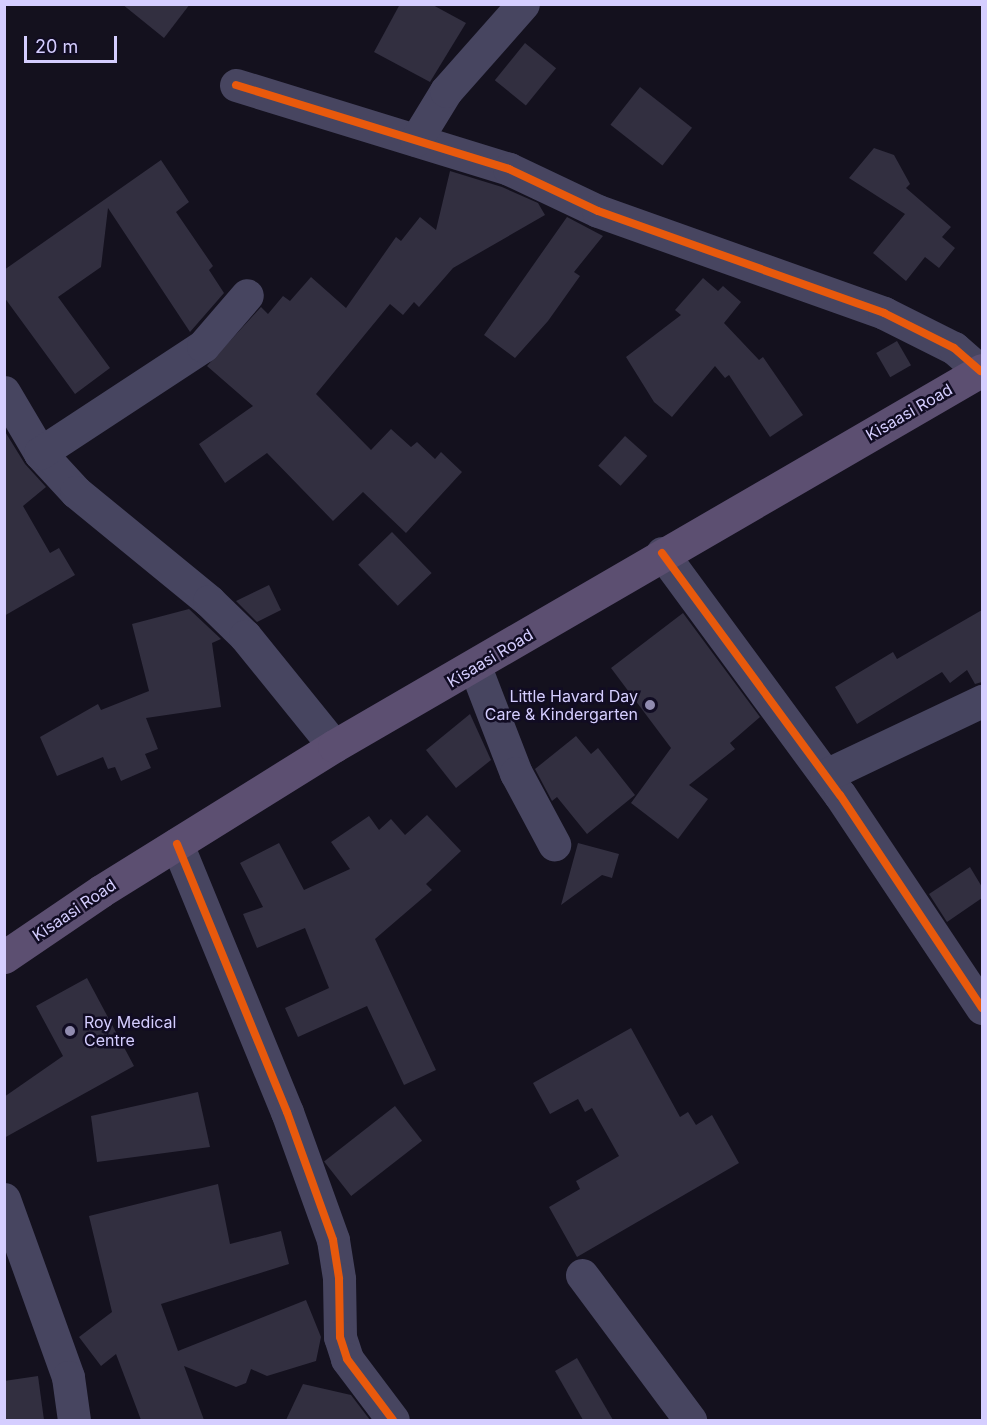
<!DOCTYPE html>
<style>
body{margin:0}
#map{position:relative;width:987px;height:1425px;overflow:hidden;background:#14111e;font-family:Inter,sans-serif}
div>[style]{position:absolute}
.building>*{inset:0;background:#322f40;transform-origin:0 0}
.minor>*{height:33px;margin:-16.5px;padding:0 16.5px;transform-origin:16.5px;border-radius:16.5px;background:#474560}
.major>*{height:33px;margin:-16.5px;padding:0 16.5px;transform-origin:16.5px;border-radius:16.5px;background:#5c4f71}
.cycleway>*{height:8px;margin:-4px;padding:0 4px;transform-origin:4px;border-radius:4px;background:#e8590c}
.dots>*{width:16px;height:16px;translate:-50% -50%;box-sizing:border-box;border:3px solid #110c23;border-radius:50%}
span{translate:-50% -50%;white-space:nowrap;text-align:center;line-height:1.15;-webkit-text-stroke:5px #110c23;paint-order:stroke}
.street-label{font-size:16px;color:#d5ceff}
.poi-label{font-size:16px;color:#d5ceff}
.right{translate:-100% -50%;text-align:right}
.left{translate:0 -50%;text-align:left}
.frame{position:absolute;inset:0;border:6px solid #d5ceff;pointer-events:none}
.scale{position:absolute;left:24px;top:36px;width:93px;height:27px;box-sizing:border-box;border:3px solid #d5ceff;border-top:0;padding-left:8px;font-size:18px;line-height:21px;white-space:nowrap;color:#d5ceff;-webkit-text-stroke:4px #110c23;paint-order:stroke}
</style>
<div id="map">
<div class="building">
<i style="clip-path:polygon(122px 4px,190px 4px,164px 38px)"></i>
<i style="clip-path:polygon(400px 4px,431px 4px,466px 23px,430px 82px,374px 52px)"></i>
<i style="left:525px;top:43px;width:40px;height:48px;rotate:39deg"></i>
<i style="left:640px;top:87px;width:66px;height:48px;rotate:38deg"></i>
<i style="clip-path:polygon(874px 148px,894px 155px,910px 184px,906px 188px,951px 227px,942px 237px,955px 248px,939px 268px,925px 257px,906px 281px,873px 253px,905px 214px,849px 178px)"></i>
<i style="clip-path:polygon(161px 160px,189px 202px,176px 212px,213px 266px,209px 270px,224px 293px,190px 332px,108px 208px,101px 267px,58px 297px,110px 368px,75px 394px,4px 297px,4px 270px)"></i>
<i style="clip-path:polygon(450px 171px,502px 187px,538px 203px,545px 215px,453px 268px,419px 307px,414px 302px,403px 315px,390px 304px,316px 394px,371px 450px,391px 429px,411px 447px,417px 442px,435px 459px,441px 452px,462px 472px,406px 533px,363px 492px,333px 521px,267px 453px,225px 483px,199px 444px,253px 406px,207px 366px,261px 307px,268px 314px,283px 296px,290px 301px,311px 277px,346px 308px,396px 237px,401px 241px,420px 217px,436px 230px)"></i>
<i style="clip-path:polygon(567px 217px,603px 236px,574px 272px,580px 276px,548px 321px,515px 358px,484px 335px)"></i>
<i style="clip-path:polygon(703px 278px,718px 291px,723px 286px,741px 302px,724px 323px,759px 360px,763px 357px,803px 415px,770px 437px,729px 375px,725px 378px,715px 366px,672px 417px,654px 402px,626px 357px,681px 315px,675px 310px)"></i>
<i style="left:897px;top:341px;width:28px;height:24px;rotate:60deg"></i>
<i style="clip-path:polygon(4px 430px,25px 464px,46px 487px,23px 506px,50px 553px,59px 548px,75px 575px,4px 616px)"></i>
<i style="left:625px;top:436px;width:30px;height:40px;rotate:42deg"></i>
<i style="left:392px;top:532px;width:57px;height:47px;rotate:46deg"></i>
<i style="clip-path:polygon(269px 585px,281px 610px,257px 622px,236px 601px)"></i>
<i style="clip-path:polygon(189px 609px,221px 639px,212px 643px,221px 707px,146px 718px,158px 749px,145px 754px,151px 768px,121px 781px,115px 767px,108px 769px,103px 757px,57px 776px,40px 737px,98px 704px,101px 710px,149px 691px,132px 624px)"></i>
<i style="clip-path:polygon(982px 610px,982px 682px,975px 684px,967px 670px,950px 683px,942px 672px,857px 724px,835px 687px,893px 652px,897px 659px)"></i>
<i style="clip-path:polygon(683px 613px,760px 717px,730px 743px,735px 749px,689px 785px,708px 799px,678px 839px,631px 803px,671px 748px,611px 668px)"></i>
<i style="clip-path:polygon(470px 714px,491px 760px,456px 788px,426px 750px)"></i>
<i style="clip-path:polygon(576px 736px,591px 754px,598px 748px,635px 795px,587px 834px,557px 797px,552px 801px,535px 769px)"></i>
<i style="clip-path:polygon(427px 815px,461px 851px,426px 884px,432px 890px,375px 939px,436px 1070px,404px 1085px,367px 1006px,298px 1037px,285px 1008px,329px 988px,305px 928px,257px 948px,243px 914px,263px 907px,240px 863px,279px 843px,304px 890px,350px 869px,331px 842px,369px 816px,379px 830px,391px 819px,405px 835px)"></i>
<i style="clip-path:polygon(578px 843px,619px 854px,612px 878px,602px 875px,561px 905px)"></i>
<i style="clip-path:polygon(970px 867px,982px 887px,982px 898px,947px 922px,929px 894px)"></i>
<i style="clip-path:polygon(87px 978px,134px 1066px,4px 1138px,4px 1097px,63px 1056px,36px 1006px)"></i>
<i style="clip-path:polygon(631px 1028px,680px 1117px,688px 1112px,696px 1125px,712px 1115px,739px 1163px,577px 1257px,549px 1207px,580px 1189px,576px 1181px,619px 1156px,592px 1108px,585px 1112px,578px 1099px,550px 1114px,533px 1083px)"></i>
<i style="clip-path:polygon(198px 1092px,210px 1147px,97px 1162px,91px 1116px)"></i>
<i style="left:395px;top:1106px;width:44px;height:90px;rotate:52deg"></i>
<i style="clip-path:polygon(218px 1184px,230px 1244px,281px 1231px,289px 1264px,161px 1304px,178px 1351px,306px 1300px,321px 1337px,316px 1361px,267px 1376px,251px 1369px,246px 1383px,236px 1387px,184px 1366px,204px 1420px,141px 1420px,116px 1354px,101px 1366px,79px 1337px,112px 1312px,89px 1216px)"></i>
<i style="clip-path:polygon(577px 1358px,613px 1420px,583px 1420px,555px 1371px)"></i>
<i style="clip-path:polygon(38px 1376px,44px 1420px,4px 1420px,4px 1381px)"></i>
<i style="clip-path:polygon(303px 1384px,351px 1395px,370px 1420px,286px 1420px)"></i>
</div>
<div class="minor">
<i style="left:236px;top:85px;width:286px;rotate:17.1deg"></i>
<i style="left:509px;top:169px;width:98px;rotate:25.3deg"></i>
<i style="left:598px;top:211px;width:304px;rotate:19.6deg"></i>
<i style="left:884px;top:313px;width:78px;rotate:26.6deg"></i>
<i style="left:954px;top:348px;width:35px;rotate:41deg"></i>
<i style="left:416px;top:140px;width:57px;rotate:-58.5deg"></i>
<i style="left:446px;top:91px;width:116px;rotate:-48.5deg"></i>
<i style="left:4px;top:392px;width:71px;rotate:59.5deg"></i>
<i style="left:40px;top:453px;width:53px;rotate:47.3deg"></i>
<i style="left:76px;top:492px;width:172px;rotate:39.3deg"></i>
<i style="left:209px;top:601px;width:50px;rotate:44.2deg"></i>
<i style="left:245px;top:636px;width:141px;rotate:51deg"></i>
<i style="left:40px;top:453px;width:195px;rotate:-33.3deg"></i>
<i style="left:203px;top:346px;width:67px;rotate:-49.2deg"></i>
<i style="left:662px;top:553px;width:300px;rotate:53.7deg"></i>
<i style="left:840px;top:795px;width:256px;rotate:56.3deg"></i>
<i style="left:475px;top:667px;width:114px;rotate:68.9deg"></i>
<i style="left:516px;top:773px;width:81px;rotate:61.8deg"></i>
<i style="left:826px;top:775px;width:173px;rotate:-25.4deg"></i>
<i style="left:177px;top:844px;width:290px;rotate:67.7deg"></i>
<i style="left:287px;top:1112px;width:136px;rotate:70.2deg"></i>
<i style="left:333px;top:1240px;width:39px;rotate:81deg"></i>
<i style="left:339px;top:1279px;width:58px;rotate:89deg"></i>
<i style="left:340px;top:1337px;width:23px;rotate:72deg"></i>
<i style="left:347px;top:1359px;width:76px;rotate:53deg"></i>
<i style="left:4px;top:1199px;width:189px;rotate:70.2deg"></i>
<i style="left:68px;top:1377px;width:43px;rotate:82.1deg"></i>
<i style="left:582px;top:1275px;width:181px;rotate:53.3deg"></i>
</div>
<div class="major">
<i style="left:4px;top:957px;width:117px;rotate:-34.2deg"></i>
<i style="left:101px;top:891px;width:274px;rotate:-31.9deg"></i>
<i style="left:334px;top:746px;width:749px;rotate:-30.12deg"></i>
</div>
<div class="cycleway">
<i style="left:236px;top:85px;width:286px;rotate:17.1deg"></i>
<i style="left:509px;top:169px;width:98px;rotate:25.3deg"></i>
<i style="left:598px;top:211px;width:304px;rotate:19.6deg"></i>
<i style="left:884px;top:313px;width:78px;rotate:26.6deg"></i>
<i style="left:954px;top:348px;width:35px;rotate:41deg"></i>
<i style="left:662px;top:553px;width:300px;rotate:53.7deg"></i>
<i style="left:840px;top:795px;width:256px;rotate:56.3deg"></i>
<i style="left:177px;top:844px;width:290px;rotate:67.7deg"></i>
<i style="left:287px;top:1112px;width:136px;rotate:70.2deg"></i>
<i style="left:333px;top:1240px;width:39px;rotate:81deg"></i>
<i style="left:339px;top:1279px;width:58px;rotate:89deg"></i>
<i style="left:340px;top:1337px;width:23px;rotate:72deg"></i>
<i style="left:347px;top:1359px;width:76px;rotate:53deg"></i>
</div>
<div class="dots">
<i style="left:650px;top:705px;background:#918cb0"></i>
<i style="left:70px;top:1031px;background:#918cb0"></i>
</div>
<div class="street-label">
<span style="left:909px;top:412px;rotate:-30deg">Kisaasi Road</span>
<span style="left:490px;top:658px;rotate:-31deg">Kisaasi Road</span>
<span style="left:74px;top:910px;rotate:-34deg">Kisaasi Road</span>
</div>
<div class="poi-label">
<span class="right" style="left:638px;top:705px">Little Havard Day<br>Care &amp; Kindergarten</span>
<span class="left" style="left:84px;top:1031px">Roy Medical<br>Centre</span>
</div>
<div class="frame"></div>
<div class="scale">20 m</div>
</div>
